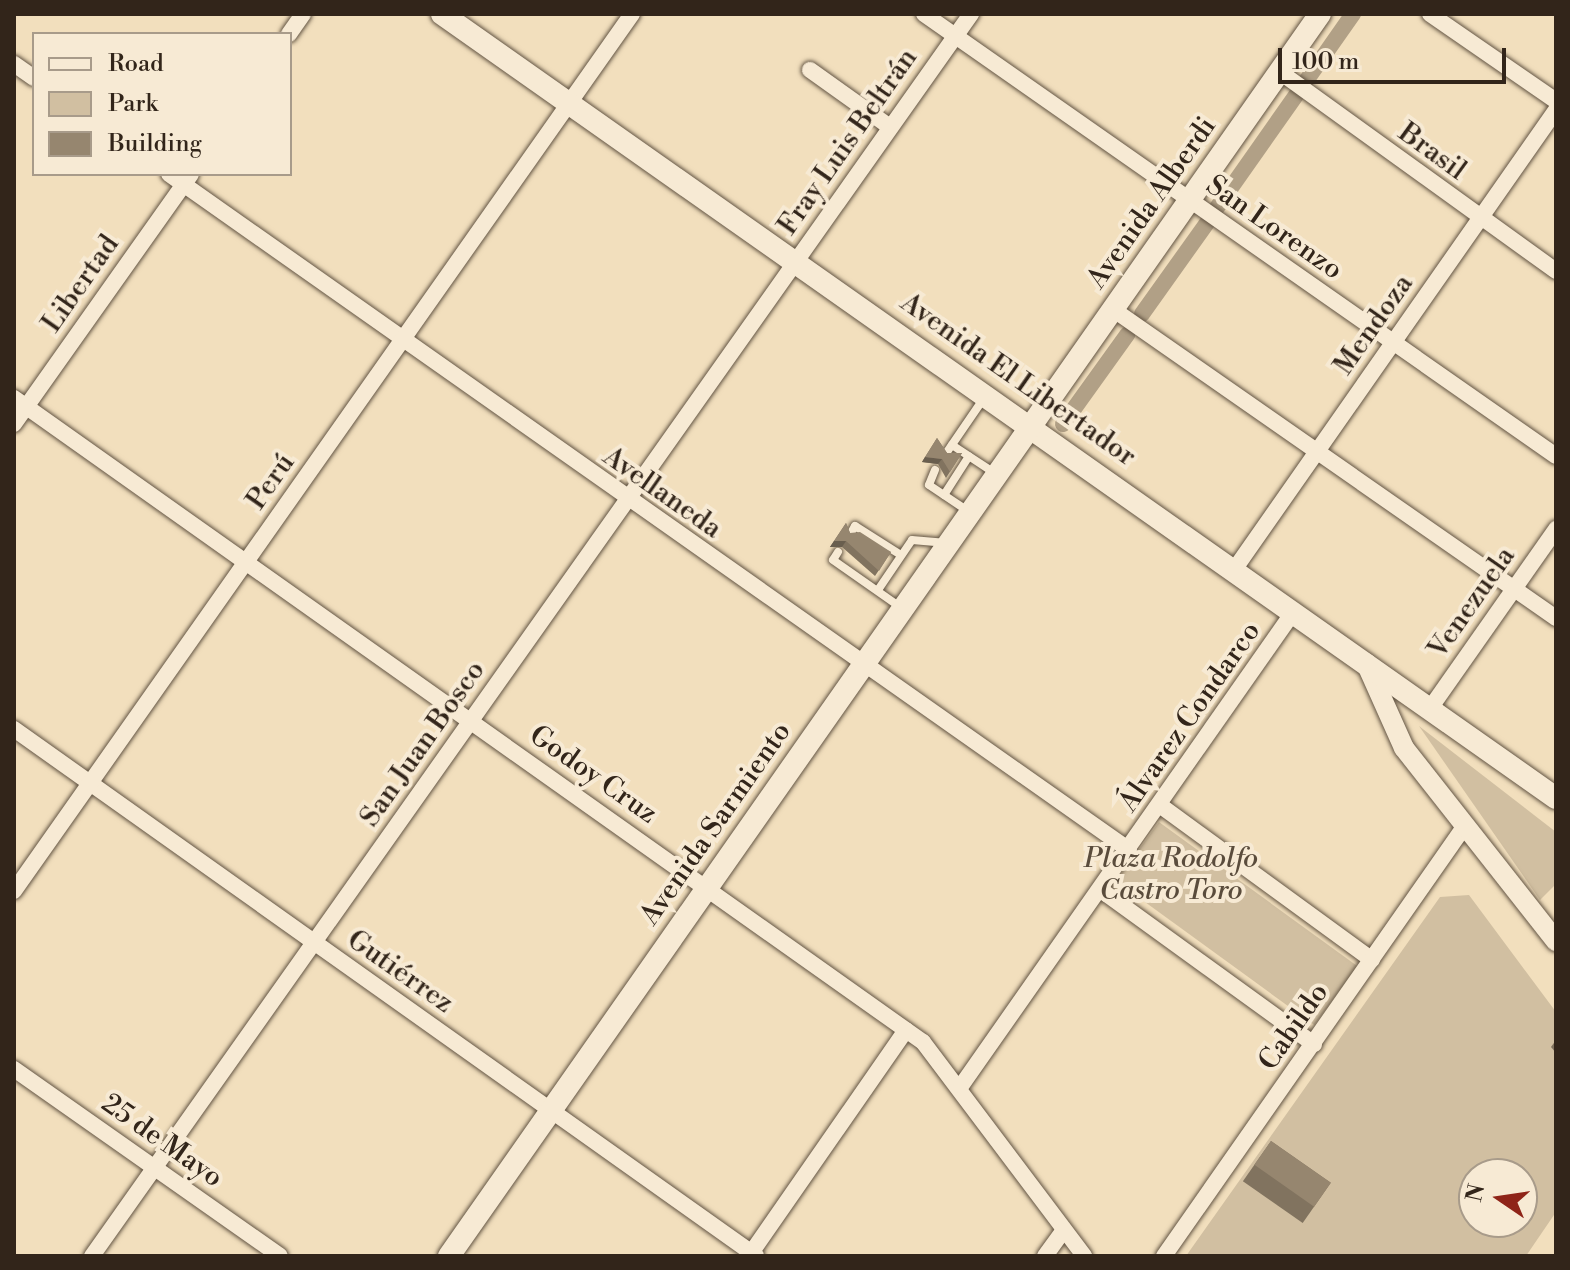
<!DOCTYPE html>
<meta charset="utf-8">
<style>
body{margin:0}
#map{position:relative;width:1570px;height:1270px;overflow:hidden;background:#f2dfbd;font-family:"Libre Bodoni",serif}
div>[style]{position:absolute}
.green>*{inset:0;background:#d1bfa1;transform-origin:0 0}
.canal>*{height:16px;margin:-8px;padding:0 8px;transform-origin:8px;border-radius:8px;background:#b1a086}
.roads{filter:drop-shadow(0 0 2px #625443) drop-shadow(0 0 2px #625443)}
.service>*{height:8px;margin:-4px;padding:0 4px;transform-origin:4px;border-radius:4px;background:#f7ead4}
.minor>*{height:16px;margin:-8px;padding:0 8px;transform-origin:8px;border-radius:8px;background:#f7ead4}
.tertiary>*{height:20px;margin:-10px;padding:0 10px;transform-origin:10px;border-radius:10px;background:#f7ead4}
.secondary>*{height:22px;margin:-11px;padding:0 11px;transform-origin:11px;border-radius:11px;background:#f7ead4}
.wall>*{inset:0;background:#81735f;transform-origin:0 0}
.shaded-wall>*{inset:0;background:#695e4e}
.building>*{inset:0;background:#96866f;transform-origin:0 0}
span{translate:-50% -50%;white-space:nowrap;text-align:center;line-height:1.15;-webkit-text-stroke:8px #f7ead4;paint-order:stroke}
.street-label{font-size:28px;color:#32251a}
.park-label{font-size:28px;color:#5a4c3c;font-style:italic}
.frame{position:absolute;inset:0;border:16px solid #32251a;pointer-events:none}
.legend{position:absolute;left:32px;top:32px;width:260px;height:144px;box-sizing:border-box;background:#f7ead4;border:2px solid #a89b8a;margin:0;padding:10px 14px;list-style:none;font-size:24px;color:#32251a}
.legend li{display:flex;align-items:center;gap:16px;height:40px}
.legend b{width:40px;border:2px solid #a89b8a}
.north{position:absolute;left:1458px;top:1158px;width:80px;height:80px;box-sizing:border-box;background:#f7ead4;border:2px solid #a89b8a;border-radius:50%;rotate:283deg;font-size:22px;font-weight:700;line-height:32px;text-align:center;color:#32251a}
.north::after{content:'';display:block;margin:auto;width:28px;height:36px;background:#8f2418;clip-path:polygon(50% 0,100% 100%,50% 72%,0 100%)}
.scale{position:absolute;left:1278px;top:48px;width:228px;height:36px;box-sizing:border-box;border:4px solid #32251a;border-top:0;padding-left:10px;font-size:24px;line-height:28px;white-space:nowrap;color:#32251a;-webkit-text-stroke:6px #f7ead4;paint-order:stroke}
</style>
<div id="map">
<div class="green">
<i style="clip-path:polygon(1419px 726px,1556px 832px,1556px 884px,1540px 900px)"></i>
<i style="left:1159px;top:822px;width:245px;height:73px;rotate:36deg"></i>
<i style="clip-path:polygon(evenodd,1469px 895px,1556px 1012px,1556px 1212px,1526px 1256px,1186px 1256px,1440px 897px,1469px 895px,1474px 1174px,1522px 1174px,1522px 1222px,1474px 1222px,1474px 1174px)"></i>
</div>
<div class="canal">
<i style="left:1306px;top:81px;width:82px;rotate:-55deg"></i>
<i style="left:1216px;top:209px;width:139px;rotate:-54.9deg"></i>
<i style="left:1142px;top:314px;width:112px;rotate:-54.5deg"></i>
<i style="left:1063px;top:424px;width:110px;rotate:-54.3deg"></i>
</div>
<div class="roads">
<div class="service">
<i style="left:952px;top:445px;width:53px;rotate:33.4deg"></i>
<i style="left:947px;top:452px;width:65px;rotate:-55.6deg"></i>
<i style="left:935px;top:470px;width:16px;rotate:112deg"></i>
<i style="left:929px;top:485px;width:47px;rotate:33.7deg"></i>
<i style="left:944px;top:495px;width:46px;rotate:-57.3deg"></i>
<i style="left:851px;top:533px;width:8px;rotate:-60deg"></i>
<i style="left:855px;top:526px;width:54px;rotate:32.2deg"></i>
<i style="left:838px;top:552px;width:9px;rotate:122deg"></i>
<i style="left:833px;top:560px;width:85px;rotate:35deg"></i>
<i style="left:878px;top:590px;width:60px;rotate:-55.8deg"></i>
<i style="left:912px;top:540px;width:35px;rotate:5deg"></i>
</div>
<div class="minor">
<i style="left:924px;top:14px;width:771px;rotate:34.97deg"></i>
<i style="left:1430px;top:14px;width:153px;rotate:34.6deg"></i>
<i style="left:289px;top:34px;width:24px;rotate:-55deg"></i>
<i style="left:14px;top:64px;width:24px;rotate:35deg"></i>
<i style="left:810px;top:70px;width:98px;rotate:35.5deg"></i>
<i style="left:1280px;top:72px;width:340px;rotate:35.8deg"></i>
<i style="left:169px;top:174px;width:1174px;rotate:35.15deg"></i>
<i style="left:1114px;top:310px;width:539px;rotate:34.87deg"></i>
<i style="left:14px;top:398px;width:1114px;rotate:35.32deg"></i>
<i style="left:923px;top:1042px;width:268px;rotate:53deg"></i>
<i style="left:14px;top:424px;width:306px;rotate:-54.7deg"></i>
<i style="left:1234px;top:570px;width:562px;rotate:-55.01deg"></i>
<i style="left:1431px;top:707px;width:218px;rotate:-54.9deg"></i>
<i style="left:14px;top:729px;width:910px;rotate:35.38deg"></i>
<i style="left:1161px;top:806px;width:261px;rotate:36.1deg"></i>
<i style="left:1101px;top:890px;width:263px;rotate:35.9deg"></i>
<i style="left:14px;top:891px;width:1073px;rotate:-54.83deg"></i>
<i style="left:14px;top:1069px;width:325px;rotate:35.1deg"></i>
<i style="left:961px;top:1086px;width:580px;rotate:-54.97deg"></i>
<i style="left:92px;top:1256px;width:1522px;rotate:-54.71deg"></i>
<i style="left:749px;top:1256px;width:275px;rotate:-55.2deg"></i>
<i style="left:1045px;top:1256px;width:31px;rotate:-54deg"></i>
<i style="left:1164px;top:1256px;width:523px;rotate:-55.03deg"></i>
</div>
<div class="tertiary">
<i style="left:1366px;top:663px;width:93px;rotate:65.9deg"></i>
<i style="left:1404px;top:748px;width:246px;rotate:51.8deg"></i>
</div>
<div class="secondary">
<i style="left:442px;top:14px;width:1362px;rotate:35.14deg"></i>
<i style="left:449px;top:1256px;width:1517px;rotate:-54.96deg"></i>
</div>
</div>
<div class="wall">
<i style="clip-path:polygon(937px 438px,947px 453px,962px 453px,946px 478px,938px 464px,922px 462px)"></i>
<i style="clip-path:polygon(846px 523px,850px 533px,891px 552px,875px 576px,842px 547px,830px 547px)"></i>
<i style="clip-path:polygon(1556px 1040px,1556px 1053px,1551px 1047px)"></i>
<i style="left:1271px;top:1141px;width:73px;height:49px;rotate:35deg"></i>
</div>
<div class="shaded-wall">
<i style="clip-path:polygon(925px 457px,942px 459px,938px 464px,922px 462px)"></i>
<i style="clip-path:polygon(834px 541px,846px 541px,842px 547px,830px 547px)"></i>
</div>
<div class="building">
<i style="clip-path:polygon(937px 438px,947px 453px,962px 453px,950px 472px,942px 459px,925px 457px)"></i>
<i style="clip-path:polygon(846px 523px,850px 533px,860px 532px,891px 552px,879px 571px,846px 541px,834px 541px)"></i>
<i style="left:1271px;top:1141px;width:73px;height:29px;rotate:35deg"></i>
</div>
<div class="street-label">
<span style="left:848px;top:142px;rotate:-55deg">Fray Luis Beltrán</span>
<span style="left:1432px;top:152px;rotate:36deg">Brasil</span>
<span style="left:1152px;top:203px;rotate:-55deg">Avenida Alberdi</span>
<span style="left:1274px;top:228px;rotate:35deg">San Lorenzo</span>
<span style="left:81px;top:284px;rotate:-55deg">Libertad</span>
<span style="left:1374px;top:325px;rotate:-55deg">Mendoza</span>
<span style="left:1018px;top:380px;rotate:35deg">Avenida El Libertador</span>
<span style="left:271px;top:482px;rotate:-55deg">Perú</span>
<span style="left:662px;top:493px;rotate:35deg">Avellaneda</span>
<span style="left:1472px;top:603px;rotate:-55deg">Venezuela</span>
<span style="left:1190px;top:717px;rotate:-55deg">Álvarez Condarco</span>
<span style="left:423px;top:744px;rotate:-55deg">San Juan Bosco</span>
<span style="left:593px;top:775px;rotate:35deg">Godoy Cruz</span>
<span style="left:716px;top:824px;rotate:-55deg">Avenida Sarmiento</span>
<span style="left:400px;top:972px;rotate:35deg">Gutiérrez</span>
<span style="left:1294px;top:1027px;rotate:-55deg">Cabildo</span>
<span style="left:162px;top:1141px;rotate:35deg">25 de Mayo</span>
</div>
<div class="park-label">
<span style="left:1171px;top:875px">Plaza Rodolfo<br>Castro Toro</span>
</div>
<div class="frame"></div>
<ul class="legend">
<li><b style="height:10px;background:#f7ead4"></b>Road</li>
<li><b style="height:22px;background:#d1bfa1"></b>Park</li>
<li><b style="height:22px;background:#96866f"></b>Building</li>
</ul>
<div class="north">N</div>
<div class="scale">100 m</div>
</div>
